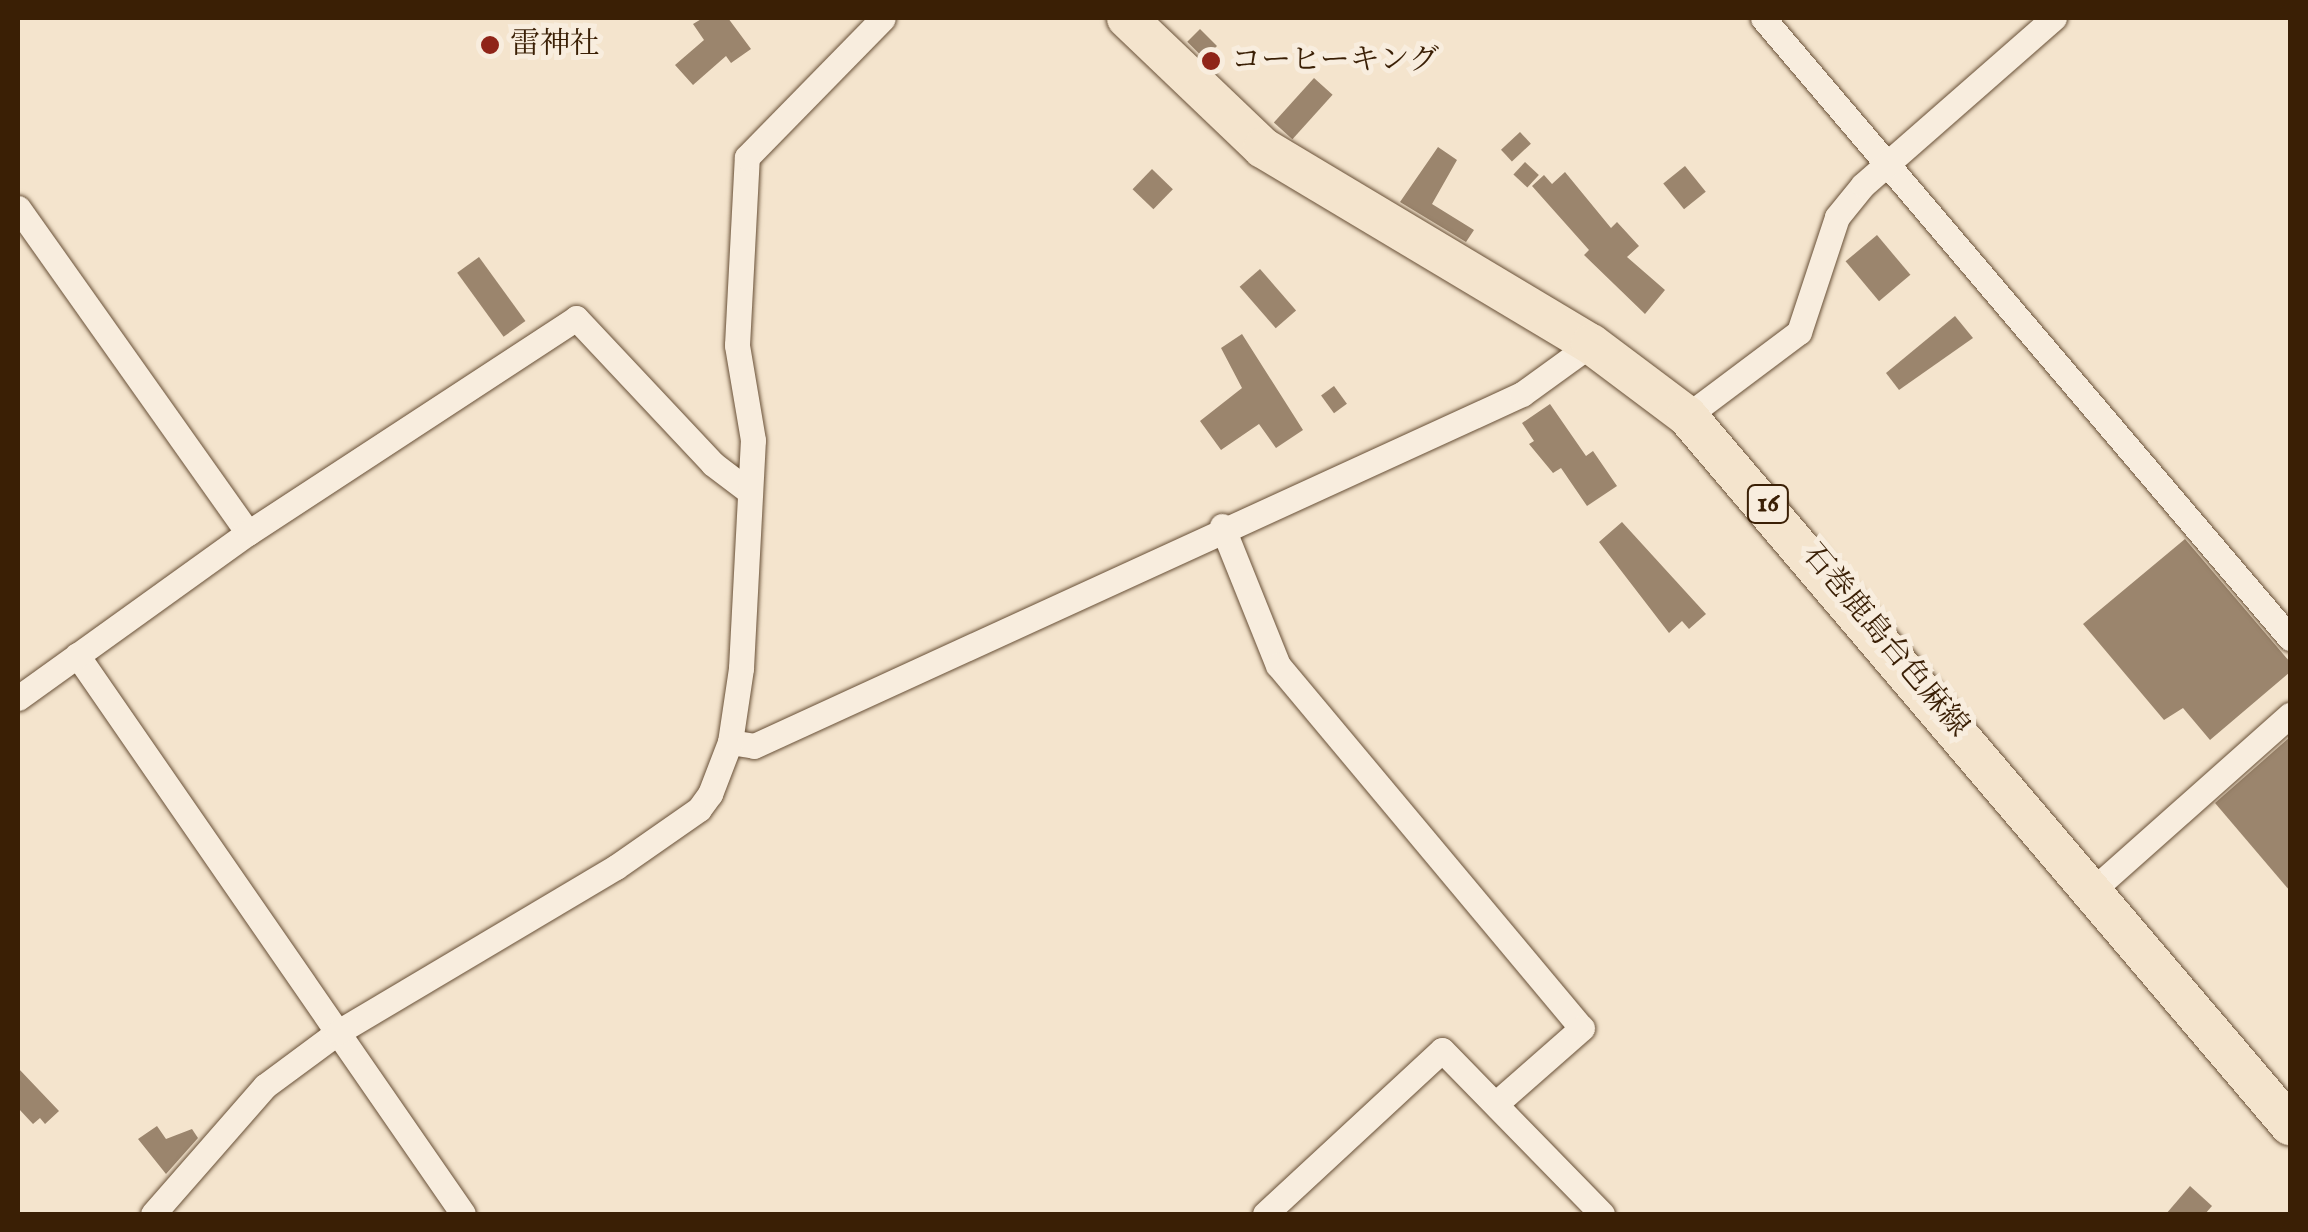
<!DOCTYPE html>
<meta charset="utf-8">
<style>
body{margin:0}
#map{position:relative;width:2308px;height:1232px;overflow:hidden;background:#f4e4cd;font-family:"IM FELL English","Noto Serif JP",serif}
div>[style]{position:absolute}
.building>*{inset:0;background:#9b856d;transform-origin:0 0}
.roads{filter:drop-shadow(0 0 2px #685037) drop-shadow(0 0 2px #685037)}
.minor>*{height:25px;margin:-12.5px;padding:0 12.5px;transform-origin:12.5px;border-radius:12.5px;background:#f8edde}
.primary>*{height:40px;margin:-20px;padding:0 20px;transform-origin:20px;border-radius:20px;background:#f4e4cd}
.dots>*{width:28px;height:28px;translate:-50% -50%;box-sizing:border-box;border:5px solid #f8edde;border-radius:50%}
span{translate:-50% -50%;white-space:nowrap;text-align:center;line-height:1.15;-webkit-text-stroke:10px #f8edde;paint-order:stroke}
.shield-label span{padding:2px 8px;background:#f8edde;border:2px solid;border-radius:8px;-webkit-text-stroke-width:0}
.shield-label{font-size:28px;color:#3a1f05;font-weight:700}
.poi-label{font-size:30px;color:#3a1f05}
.left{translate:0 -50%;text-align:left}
.street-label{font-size:30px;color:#3a1f05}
.frame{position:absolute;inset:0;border:20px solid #3a1f05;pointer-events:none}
</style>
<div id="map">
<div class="building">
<i style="clip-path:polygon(703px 18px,728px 18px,751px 49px,731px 63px,726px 56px,693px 85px,675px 65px,704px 40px,693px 24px)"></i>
<i style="left:1200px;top:29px;width:24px;height:18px;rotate:45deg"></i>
<i style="left:1314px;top:78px;width:25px;height:60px;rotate:42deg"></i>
<i style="left:1520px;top:132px;width:16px;height:26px;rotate:47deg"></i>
<i style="clip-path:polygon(1438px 147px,1457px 160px,1432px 204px,1474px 230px,1466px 242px,1400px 202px)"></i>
<i style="left:1525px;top:162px;width:19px;height:17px;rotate:43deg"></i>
<i style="left:1685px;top:166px;width:33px;height:28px;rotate:51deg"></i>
<i style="left:1152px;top:169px;width:29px;height:28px;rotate:44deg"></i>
<i style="clip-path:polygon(1565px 172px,1611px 228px,1617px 222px,1639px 246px,1627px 257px,1665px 290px,1645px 314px,1584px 255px,1589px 250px,1532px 186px,1544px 175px,1552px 184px)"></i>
<i style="left:1877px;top:235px;width:52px;height:41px;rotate:50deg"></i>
<i style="left:479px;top:257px;width:79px;height:27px;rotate:54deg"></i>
<i style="left:1260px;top:269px;width:55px;height:27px;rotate:49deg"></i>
<i style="clip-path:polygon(1955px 316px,1973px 338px,1899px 390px,1886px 373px)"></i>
<i style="clip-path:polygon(1242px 334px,1303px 430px,1276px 448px,1259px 424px,1221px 450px,1200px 421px,1242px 388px,1221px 348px)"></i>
<i style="left:1334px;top:386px;width:22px;height:16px;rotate:54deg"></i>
<i style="clip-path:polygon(1550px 404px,1586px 456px,1593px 451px,1617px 486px,1587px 506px,1561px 468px,1553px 473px,1529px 444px,1534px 441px,1522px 423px)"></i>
<i style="clip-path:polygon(1622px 522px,1706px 614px,1689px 629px,1682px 621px,1669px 633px,1599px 542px)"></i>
<i style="clip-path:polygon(2185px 539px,2290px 662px,2290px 672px,2210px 740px,2183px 708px,2164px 720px,2083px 624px)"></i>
<i style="clip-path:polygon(2290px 737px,2290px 891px,2215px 803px)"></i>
<i style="clip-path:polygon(18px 1068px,59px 1111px,45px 1124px,40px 1118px,33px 1124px,18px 1108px)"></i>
<i style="clip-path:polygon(157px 1126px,166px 1139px,192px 1129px,198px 1138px,166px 1174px,138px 1139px)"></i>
<i style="clip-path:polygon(2190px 1186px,2212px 1206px,2205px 1214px,2166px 1214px)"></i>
</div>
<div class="roads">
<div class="minor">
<i style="left:1763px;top:18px;width:814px;rotate:49.64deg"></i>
<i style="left:18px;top:208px;width:398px;rotate:54.7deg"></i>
<i style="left:1687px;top:416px;width:140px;rotate:-36.9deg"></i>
<i style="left:1799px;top:332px;width:121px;rotate:-71.7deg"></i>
<i style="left:1837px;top:217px;width:41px;rotate:-50.9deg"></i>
<i style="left:1863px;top:185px;width:254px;rotate:-41.2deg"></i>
<i style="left:1222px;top:526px;width:150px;rotate:68.1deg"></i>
<i style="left:1278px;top:665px;width:473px;rotate:50.1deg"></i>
<i style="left:1582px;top:1028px;width:111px;rotate:138.7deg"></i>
<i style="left:77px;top:655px;width:679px;rotate:55.37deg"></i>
<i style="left:18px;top:698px;width:283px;rotate:-35.7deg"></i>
<i style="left:248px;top:533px;width:392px;rotate:-33.2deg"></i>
<i style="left:576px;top:318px;width:200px;rotate:46.8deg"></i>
<i style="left:713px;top:464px;width:46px;rotate:37.1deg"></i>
<i style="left:730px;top:742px;width:24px;rotate:9deg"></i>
<i style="left:754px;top:746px;width:845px;rotate:-24.62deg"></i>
<i style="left:1522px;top:394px;width:85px;rotate:-35.9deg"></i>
<i style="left:2095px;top:888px;width:261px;rotate:-41.6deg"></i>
<i style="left:153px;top:1214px;width:170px;rotate:-48.8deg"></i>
<i style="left:265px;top:1086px;width:91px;rotate:-36.5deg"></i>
<i style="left:338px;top:1032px;width:323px;rotate:-30.7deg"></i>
<i style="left:616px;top:867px;width:101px;rotate:-34.9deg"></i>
<i style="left:699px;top:809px;width:19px;rotate:-54deg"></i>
<i style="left:710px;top:794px;width:56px;rotate:-69deg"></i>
<i style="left:730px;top:742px;width:75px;rotate:-81.5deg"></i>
<i style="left:741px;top:668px;width:228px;rotate:-87deg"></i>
<i style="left:753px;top:440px;width:96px;rotate:-99.6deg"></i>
<i style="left:737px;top:345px;width:188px;rotate:-87deg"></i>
<i style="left:747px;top:157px;width:194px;rotate:-45.6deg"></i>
<i style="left:1265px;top:1214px;width:241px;rotate:-42.8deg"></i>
<i style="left:1442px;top:1050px;width:229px;rotate:45.7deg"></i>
</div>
<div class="primary">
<i style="left:1127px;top:18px;width:188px;rotate:43.7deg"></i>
<i style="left:1263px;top:148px;width:382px;rotate:30.9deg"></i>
<i style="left:1591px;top:344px;width:120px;rotate:36.9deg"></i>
<i style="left:1687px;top:416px;width:931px;rotate:49.62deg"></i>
</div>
</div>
<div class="dots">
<i style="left:490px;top:45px;background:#8f2418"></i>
<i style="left:1211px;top:61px;background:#8f2418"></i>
</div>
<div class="shield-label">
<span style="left:1768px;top:504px">16</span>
</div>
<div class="poi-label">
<span class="left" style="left:510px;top:45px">雷神社</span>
<span class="left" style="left:1231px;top:61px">コーヒーキング</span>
</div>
<div class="street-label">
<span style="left:1885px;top:641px;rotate:50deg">石巻鹿島台色麻線</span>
</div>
<div class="frame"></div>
</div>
